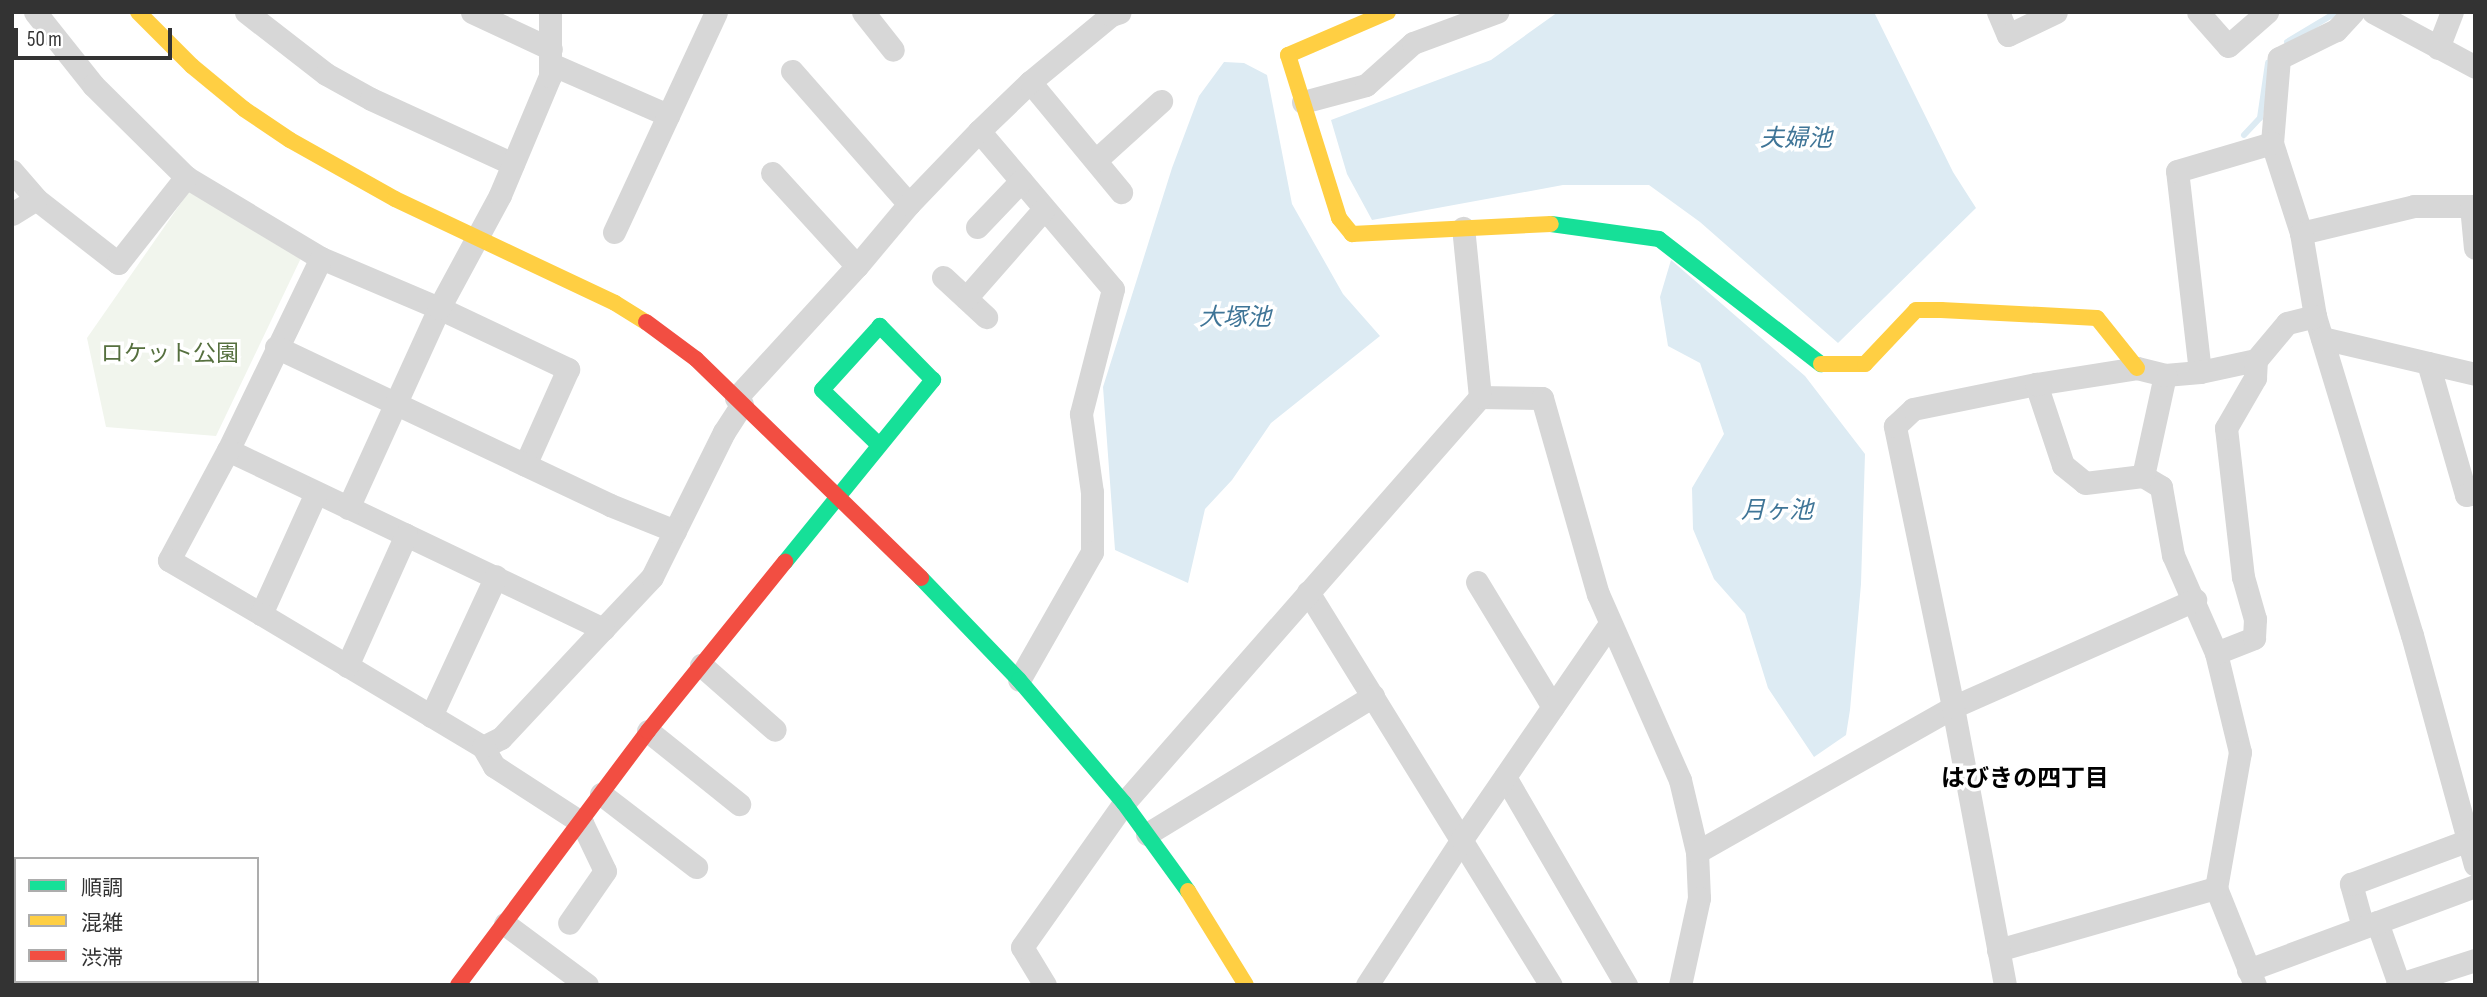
<!DOCTYPE html>
<meta charset="utf-8">
<style>
body{margin:0}
#map{position:relative;width:2487px;height:997px;overflow:hidden;background:#fff;font-family:"Sofia Sans Condensed","Noto Sans JP",sans-serif}
div>[style]{position:absolute}
.green>*{inset:0;background:#f1f5ed}
.water>*{inset:0;background:#ddebf3}
.stream>*{height:6px;margin:-3px;padding:0 3px;transform-origin:3px;border-radius:3px;background:#ddebf3}
.street>*{height:23px;margin:-11.5px;padding:0 11.5px;transform-origin:11.5px;border-radius:11.5px;background:#d7d7d7}
.fast>*{height:16px;margin:-8px;padding:0 8px;transform-origin:8px;border-radius:8px;background:#16e098}
.slow>*{height:16px;margin:-8px;padding:0 8px;transform-origin:8px;border-radius:8px;background:#ffcf43}
.jam>*{height:16px;margin:-8px;padding:0 8px;transform-origin:8px;border-radius:8px;background:#f24e42}
span{translate:-50% -50%;white-space:nowrap;text-align:center;line-height:1.15;-webkit-text-stroke:7px #fff;paint-order:stroke}
.park-label{font-size:23px;color:#56703f}
.water-label{font-size:24px;color:#3f7597;font-style:italic}
.neighbourhood-label{font-size:24px;color:#000;font-weight:700}
.frame{position:absolute;inset:0;border:14px solid #333;pointer-events:none}
.legend{position:absolute;left:14px;top:857px;width:245px;height:126px;box-sizing:border-box;background:#fff;border:2px solid #adadad;margin:0;padding:9px 12px;list-style:none;font-size:21px;color:#333}
.legend li{display:flex;align-items:center;gap:14px;height:35px}
.legend b{width:35px;border:2px solid #adadad}
.scale{position:absolute;left:14px;top:28px;width:158px;height:32px;box-sizing:border-box;border:4px solid #333;border-top:0;padding-left:9px;font-size:21px;line-height:24px;white-space:nowrap;color:#333;-webkit-text-stroke:5px #fff;paint-order:stroke}
</style>
<div id="map">
<div class="green">
<i style="clip-path:polygon(190px 190px,301px 258px,216px 436px,106px 427px,87px 338px)"></i>
</div>
<div class="water">
<i style="clip-path:polygon(1558px 12px,1874px 12px,1953px 172px,1976px 208px,1838px 343px,1700px 222px,1649px 185px,1563px 185px,1372px 220px,1347px 174px,1331px 120px,1491px 60px)"></i>
<i style="clip-path:polygon(1224px 62px,1244px 63px,1267px 75px,1292px 204px,1343px 294px,1380px 336px,1271px 423px,1232px 480px,1205px 509px,1188px 583px,1115px 550px,1103px 387px,1172px 168px,1199px 96px)"></i>
<i style="clip-path:polygon(1671px 260px,1805px 376px,1865px 454px,1861px 584px,1850px 710px,1846px 735px,1814px 757px,1768px 688px,1745px 614px,1714px 579px,1693px 529px,1692px 488px,1724px 434px,1700px 363px,1668px 346px,1660px 297px)"></i>
</div>
<div class="stream">
<i style="left:2287px;top:42px;width:58px;rotate:-31deg"></i>
<i style="left:2244px;top:135px;width:23px;rotate:-47deg"></i>
<i style="left:2260px;top:118px;width:56px;rotate:-81.7deg"></i>
</div>
<div class="street">
<i style="left:35px;top:12px;width:93px;rotate:51.5deg"></i>
<i style="left:93px;top:85px;width:131px;rotate:44.7deg"></i>
<i style="left:186px;top:177px;width:157px;rotate:31deg"></i>
<i style="left:321px;top:258px;width:128px;rotate:23deg"></i>
<i style="left:439px;top:308px;width:143px;rotate:25.3deg"></i>
<i style="left:568px;top:369px;width:105px;rotate:114.1deg"></i>
<i style="left:246px;top:12px;width:101px;rotate:37.8deg"></i>
<i style="left:326px;top:74px;width:51px;rotate:29.1deg"></i>
<i style="left:371px;top:99px;width:156px;rotate:24.6deg"></i>
<i style="left:472px;top:12px;width:87px;rotate:25.1deg"></i>
<i style="left:863px;top:12px;width:48px;rotate:51.7deg"></i>
<i style="left:1998px;top:12px;width:25px;rotate:67deg"></i>
<i style="left:2008px;top:35px;width:53px;rotate:-25.6deg"></i>
<i style="left:2198px;top:12px;width:45px;rotate:48.6deg"></i>
<i style="left:2228px;top:46px;width:52px;rotate:-41.1deg"></i>
<i style="left:2353px;top:12px;width:25px;rotate:133deg"></i>
<i style="left:2336px;top:30px;width:64px;rotate:153.8deg"></i>
<i style="left:2279px;top:58px;width:85px;rotate:94.7deg"></i>
<i style="left:2272px;top:143px;width:95px;rotate:72.1deg"></i>
<i style="left:2301px;top:233px;width:116px;rotate:-13.4deg"></i>
<i style="left:2414px;top:206px;width:61px"></i>
<i style="left:2373px;top:12px;width:116px;rotate:28.3deg"></i>
<i style="left:2438px;top:48px;width:39px;rotate:-69deg"></i>
<i style="left:551px;top:64px;width:128px;rotate:23.6deg"></i>
<i style="left:792px;top:71px;width:177px;rotate:48.7deg"></i>
<i style="left:1030px;top:82px;width:143px;rotate:50.4deg"></i>
<i style="left:1303px;top:102px;width:65px;rotate:-15.1deg"></i>
<i style="left:1366px;top:85px;width:63px;rotate:-41.8deg"></i>
<i style="left:1413px;top:43px;width:90px;rotate:-20.3deg"></i>
<i style="left:979px;top:131px;width:207px;rotate:49.7deg"></i>
<i style="left:1113px;top:289px;width:129px;rotate:104.4deg"></i>
<i style="left:1081px;top:414px;width:79px;rotate:82deg"></i>
<i style="left:1092px;top:492px;width:60px;rotate:90deg"></i>
<i style="left:1092px;top:552px;width:147px;rotate:119.7deg"></i>
<i style="left:1096px;top:160px;width:88px;rotate:-42.2deg"></i>
<i style="left:12px;top:171px;width:37px;rotate:49deg"></i>
<i style="left:36px;top:199px;width:104px;rotate:38deg"></i>
<i style="left:118px;top:263px;width:110px;rotate:-51.7deg"></i>
<i style="left:772px;top:173px;width:126px;rotate:47.6deg"></i>
<i style="left:2471px;top:206px;width:42px;rotate:84.6deg"></i>
<i style="left:12px;top:214px;width:28px;rotate:-32deg"></i>
<i style="left:977px;top:227px;width:64px;rotate:-46.3deg"></i>
<i style="left:614px;top:232px;width:242px;rotate:-65.1deg"></i>
<i style="left:2301px;top:233px;width:84px;rotate:80.4deg"></i>
<i style="left:2315px;top:316px;width:333px;rotate:73.1deg"></i>
<i style="left:2412px;top:635px;width:238px;rotate:74.7deg"></i>
<i style="left:321px;top:258px;width:213px;rotate:115.8deg"></i>
<i style="left:228px;top:450px;width:416px;rotate:25.5deg"></i>
<i style="left:603px;top:629px;width:71px;rotate:-46.7deg"></i>
<i style="left:652px;top:577px;width:162px;rotate:-63.6deg"></i>
<i style="left:724px;top:432px;width:33px;rotate:-57deg"></i>
<i style="left:943px;top:277px;width:59px;rotate:42.9deg"></i>
<i style="left:966px;top:298px;width:118px;rotate:-48.8deg"></i>
<i style="left:2322px;top:338px;width:157px;rotate:13.2deg"></i>
<i style="left:276px;top:347px;width:369px;rotate:25.3deg"></i>
<i style="left:610px;top:505px;width:70px;rotate:21.8deg"></i>
<i style="left:2428px;top:363px;width:137px;rotate:73.9deg"></i>
<i style="left:2466px;top:495px;width:9px;rotate:-13deg"></i>
<i style="left:2200px;top:372px;width:202px;rotate:-96.5deg"></i>
<i style="left:2177px;top:171px;width:99px;rotate:-16.4deg"></i>
<i style="left:2036px;top:384px;width:85px;rotate:71.6deg"></i>
<i style="left:2063px;top:465px;width:28px;rotate:39deg"></i>
<i style="left:2085px;top:483px;width:58px;rotate:-6.9deg"></i>
<i style="left:2143px;top:476px;width:21px;rotate:31deg"></i>
<i style="left:2161px;top:487px;width:69px;rotate:80deg"></i>
<i style="left:2173px;top:555px;width:107px;rotate:66.3deg"></i>
<i style="left:2216px;top:653px;width:102px;rotate:76.4deg"></i>
<i style="left:2240px;top:752px;width:138px;rotate:100deg"></i>
<i style="left:2216px;top:888px;width:105px;rotate:68.1deg"></i>
<i style="left:1480px;top:397px;width:62px;rotate:0.9deg"></i>
<i style="left:1542px;top:398px;width:204px;rotate:74.1deg"></i>
<i style="left:1598px;top:594px;width:203px;rotate:66.2deg"></i>
<i style="left:1680px;top:780px;width:74px;rotate:76.7deg"></i>
<i style="left:1697px;top:852px;width:46px;rotate:87.5deg"></i>
<i style="left:1699px;top:898px;width:89px;rotate:102.3deg"></i>
<i style="left:736px;top:398px;width:179px;rotate:-47.5deg"></i>
<i style="left:857px;top:266px;width:81px;rotate:-50deg"></i>
<i style="left:909px;top:204px;width:101px;rotate:-46.2deg"></i>
<i style="left:979px;top:131px;width:71px;rotate:-43.9deg"></i>
<i style="left:1030px;top:82px;width:105px;rotate:-39.6deg"></i>
<i style="left:1111px;top:15px;width:9px;rotate:-18deg"></i>
<i style="left:228px;top:450px;width:125px;rotate:118.2deg"></i>
<i style="left:169px;top:560px;width:107px;rotate:30.4deg"></i>
<i style="left:261px;top:614px;width:133px;rotate:-65.6deg"></i>
<i style="left:2143px;top:476px;width:103px;rotate:-77.7deg"></i>
<i style="left:2165px;top:375px;width:35px;rotate:-5deg"></i>
<i style="left:2200px;top:372px;width:57px;rotate:-12.1deg"></i>
<i style="left:2256px;top:360px;width:48px;rotate:-50deg"></i>
<i style="left:2287px;top:323px;width:29px;rotate:-14deg"></i>
<i style="left:348px;top:508px;width:220px;rotate:-65.5deg"></i>
<i style="left:439px;top:308px;width:128px;rotate:-61.6deg"></i>
<i style="left:500px;top:195px;width:129px;rotate:-67.2deg"></i>
<i style="left:550px;top:76px;width:64px;rotate:-90deg"></i>
<i style="left:1477px;top:582px;width:146px;rotate:58.7deg"></i>
<i style="left:1308px;top:592px;width:462px;rotate:58.3deg"></i>
<i style="left:261px;top:614px;width:259px;rotate:30.9deg"></i>
<i style="left:483px;top:747px;width:20px;rotate:-27deg"></i>
<i style="left:501px;top:738px;width:149px;rotate:-46.9deg"></i>
<i style="left:2216px;top:653px;width:41px;rotate:-21.5deg"></i>
<i style="left:2254px;top:638px;width:19px;rotate:-87deg"></i>
<i style="left:2255px;top:619px;width:44px;rotate:-105.9deg"></i>
<i style="left:2243px;top:577px;width:150px;rotate:-96.5deg"></i>
<i style="left:2226px;top:428px;width:58px;rotate:-59.9deg"></i>
<i style="left:2255px;top:378px;width:18px;rotate:-87deg"></i>
<i style="left:701px;top:665px;width:98px;rotate:41.3deg"></i>
<i style="left:347px;top:666px;width:144px;rotate:-65.8deg"></i>
<i style="left:431px;top:716px;width:154px;rotate:-65.1deg"></i>
<i style="left:648px;top:731px;width:117px;rotate:38.7deg"></i>
<i style="left:483px;top:747px;width:22px;rotate:60deg"></i>
<i style="left:494px;top:766px;width:105px;rotate:32.9deg"></i>
<i style="left:582px;top:823px;width:53px;rotate:64.4deg"></i>
<i style="left:605px;top:871px;width:63px;rotate:124.7deg"></i>
<i style="left:1505px;top:777px;width:241px;rotate:59.8deg"></i>
<i style="left:601px;top:794px;width:120px;rotate:37.5deg"></i>
<i style="left:1147px;top:834px;width:265px;rotate:-31.4deg"></i>
<i style="left:1697px;top:852px;width:294px;rotate:-29.5deg"></i>
<i style="left:1953px;top:707px;width:265px;rotate:-23.9deg"></i>
<i style="left:2377px;top:922px;width:66px;rotate:70.5deg"></i>
<i style="left:505px;top:924px;width:102px;rotate:36.6deg"></i>
<i style="left:2363px;top:927px;width:45px;rotate:-105.6deg"></i>
<i style="left:2351px;top:884px;width:123px;rotate:-20.5deg"></i>
<i style="left:1998px;top:950px;width:227px;rotate:-15.9deg"></i>
<i style="left:2248px;top:970px;width:242px;rotate:-20.3deg"></i>
<i style="left:1045px;top:985px;width:44px;rotate:-121.2deg"></i>
<i style="left:1022px;top:947px;width:176px;rotate:-54.7deg"></i>
<i style="left:1124px;top:803px;width:540px;rotate:-48.75deg"></i>
<i style="left:1480px;top:397px;width:170px;rotate:-95.7deg"></i>
<i style="left:1367px;top:985px;width:174px;rotate:-56.9deg"></i>
<i style="left:1462px;top:839px;width:260px;rotate:-55.5deg"></i>
<i style="left:2005px;top:985px;width:283px;rotate:-100.6deg"></i>
<i style="left:1953px;top:707px;width:287px;rotate:-101.7deg"></i>
<i style="left:1895px;top:426px;width:25px;rotate:-43deg"></i>
<i style="left:1913px;top:409px;width:126px;rotate:-11.5deg"></i>
<i style="left:2036px;top:384px;width:102px;rotate:-9deg"></i>
<i style="left:2137px;top:368px;width:29px;rotate:14deg"></i>
<i style="left:2397px;top:985px;width:82px;rotate:-17.8deg"></i>
</div>
<div class="fast">
<i style="left:1551px;top:224px;width:109px;rotate:7.9deg"></i>
<i style="left:1659px;top:239px;width:205px;rotate:37.7deg"></i>
<i style="left:785px;top:562px;width:235px;rotate:-50.9deg"></i>
<i style="left:933px;top:380px;width:76px;rotate:-134.5deg"></i>
<i style="left:880px;top:326px;width:86px;rotate:132.2deg"></i>
<i style="left:822px;top:390px;width:79px;rotate:44deg"></i>
<i style="left:921px;top:578px;width:141px;rotate:46.1deg"></i>
<i style="left:1019px;top:680px;width:162px;rotate:49.5deg"></i>
<i style="left:1124px;top:803px;width:109px;rotate:54deg"></i>
</div>
<div class="slow">
<i style="left:138px;top:12px;width:76px;rotate:45deg"></i>
<i style="left:192px;top:66px;width:67px;rotate:39.6deg"></i>
<i style="left:244px;top:109px;width:55px;rotate:34deg"></i>
<i style="left:290px;top:140px;width:120px;rotate:29.3deg"></i>
<i style="left:395px;top:199px;width:243px;rotate:25.3deg"></i>
<i style="left:615px;top:303px;width:36px;rotate:32deg"></i>
<i style="left:1388px;top:12px;width:109px;rotate:156.7deg"></i>
<i style="left:1288px;top:55px;width:171px;rotate:72.6deg"></i>
<i style="left:1339px;top:218px;width:21px;rotate:51deg"></i>
<i style="left:1352px;top:234px;width:199px;rotate:-2.9deg"></i>
<i style="left:1821px;top:364px;width:44px"></i>
<i style="left:1865px;top:364px;width:74px;rotate:-46.6deg"></i>
<i style="left:1916px;top:310px;width:25px"></i>
<i style="left:1941px;top:310px;width:156px;rotate:2.9deg"></i>
<i style="left:2097px;top:318px;width:64px;rotate:51.3deg"></i>
<i style="left:1188px;top:891px;width:110px;rotate:58.3deg"></i>
</div>
<div class="jam">
<i style="left:646px;top:322px;width:62px;rotate:36.5deg"></i>
<i style="left:696px;top:359px;width:314px;rotate:44.2deg"></i>
<i style="left:458px;top:985px;width:317px;rotate:-53.2deg"></i>
<i style="left:648px;top:731px;width:218px;rotate:-51deg"></i>
</div>
<div class="park-label">
<span style="left:170px;top:354px">ロケット公園</span>
</div>
<div class="water-label">
<span style="left:1796px;top:139px">夫婦池</span>
<span style="left:1235px;top:318px">大塚池</span>
<span style="left:1777px;top:511px">月ヶ池</span>
</div>
<div class="neighbourhood-label">
<span style="left:2025px;top:779px">はびきの四丁目</span>
</div>
<div class="frame"></div>
<ul class="legend">
<li><b style="height:9px;background:#16e098"></b>順調</li>
<li><b style="height:9px;background:#ffcf43"></b>混雑</li>
<li><b style="height:9px;background:#f24e42"></b>渋滞</li>
</ul>
<div class="scale">50 m</div>
</div>
